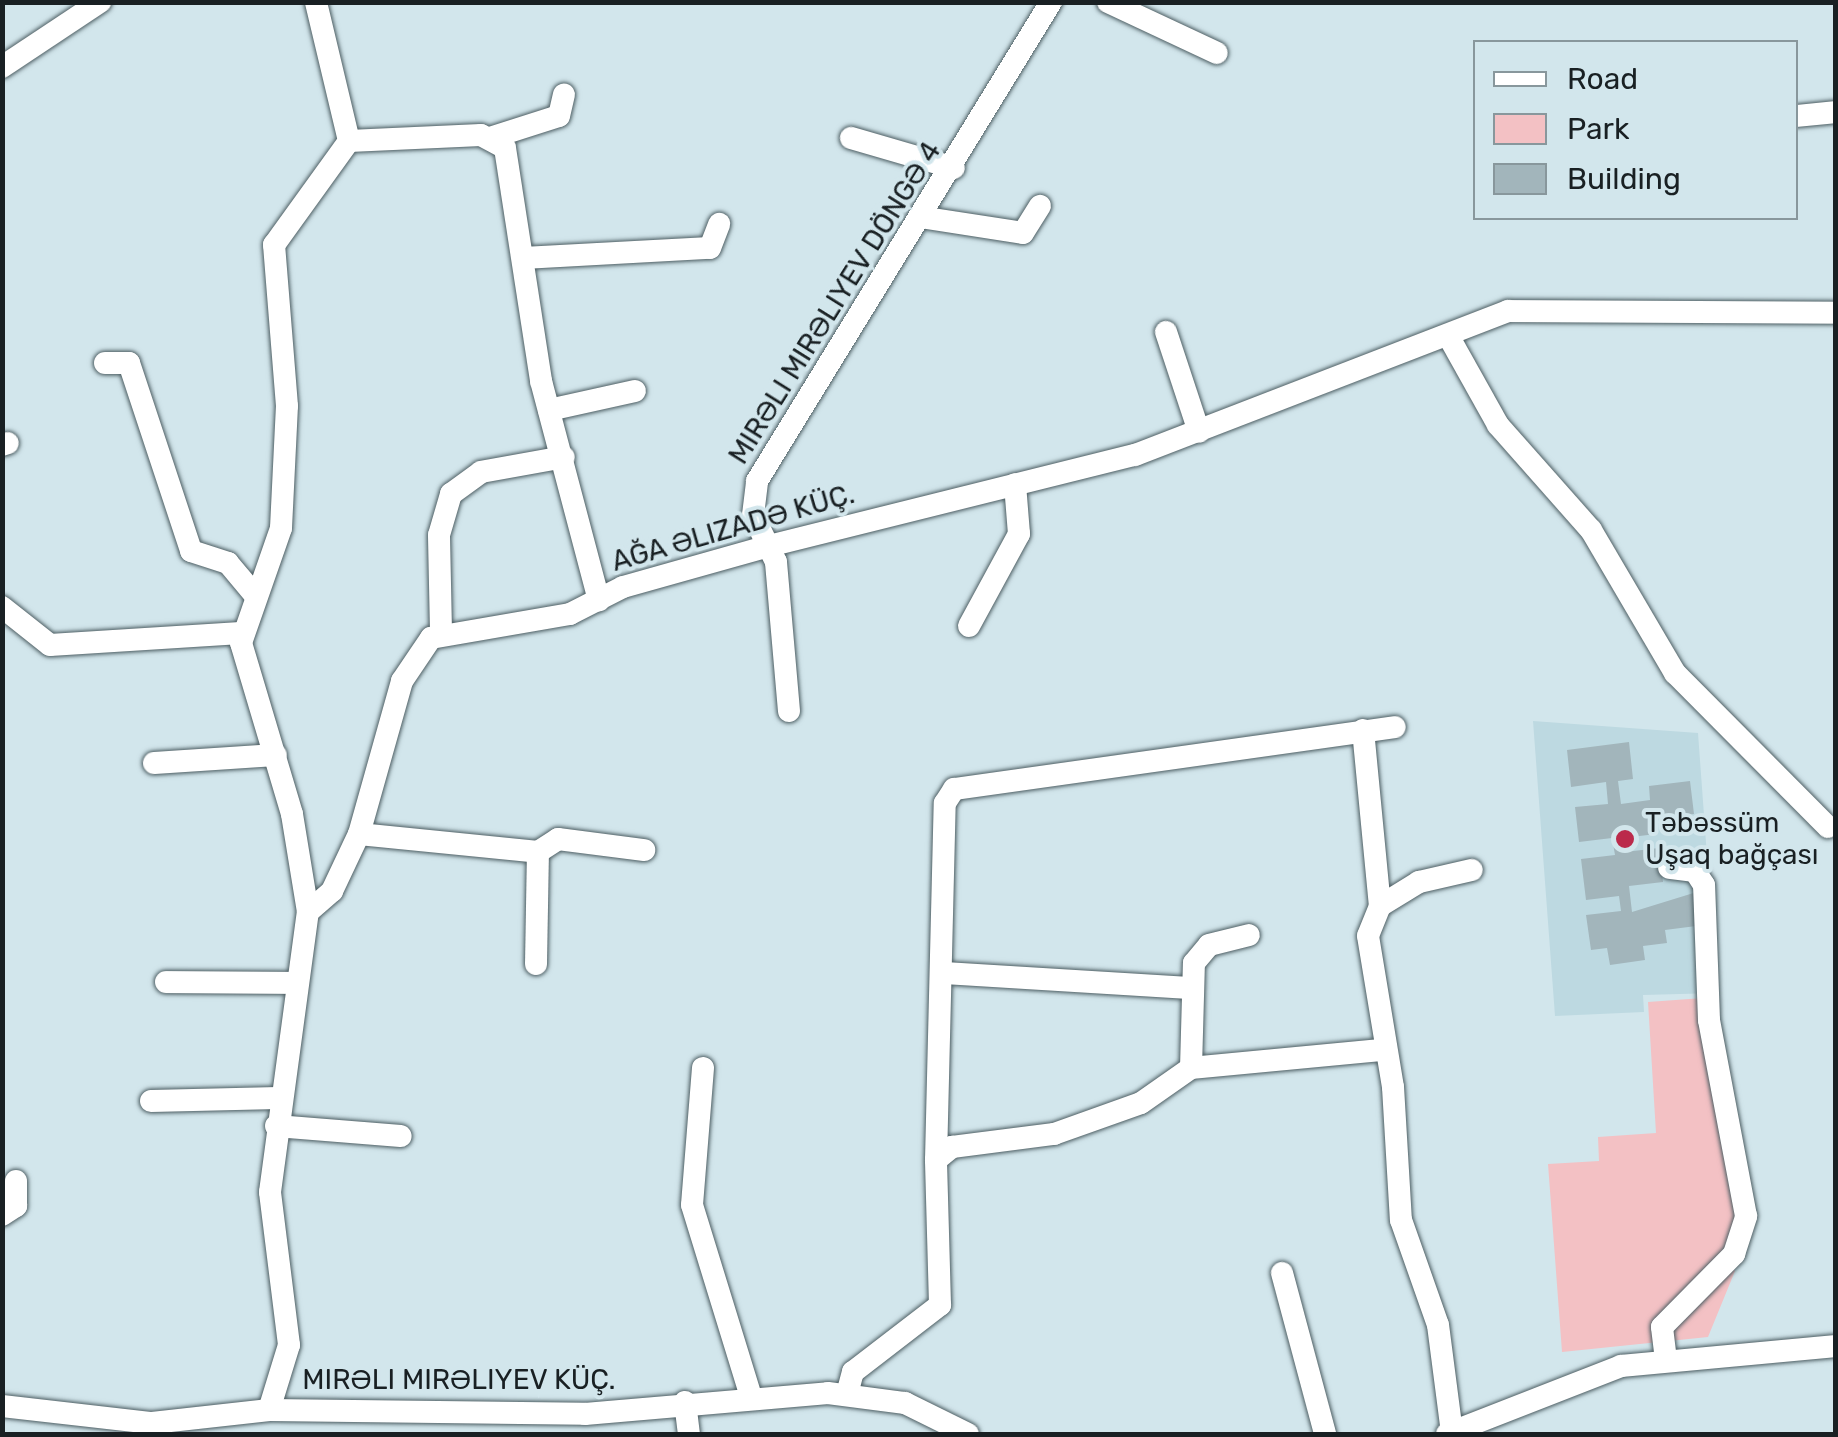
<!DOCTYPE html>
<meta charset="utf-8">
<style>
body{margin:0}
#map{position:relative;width:1838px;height:1437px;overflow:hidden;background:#d2e6ec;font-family:Rubik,sans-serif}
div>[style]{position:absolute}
.built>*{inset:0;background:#bdd9e1}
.green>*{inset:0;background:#f3c1c4}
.building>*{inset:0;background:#a2b5bb}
.roads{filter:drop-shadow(0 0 2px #4d5e63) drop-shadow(0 0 2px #4d5e63)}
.minor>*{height:22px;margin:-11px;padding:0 11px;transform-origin:11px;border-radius:11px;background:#fff}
.dots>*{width:28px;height:28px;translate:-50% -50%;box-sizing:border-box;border:5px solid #d2e6ec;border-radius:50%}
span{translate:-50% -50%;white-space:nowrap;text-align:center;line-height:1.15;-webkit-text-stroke:8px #d2e6ec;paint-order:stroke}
.street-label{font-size:28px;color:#192023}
.poi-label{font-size:28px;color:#192023}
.left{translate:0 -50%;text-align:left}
.frame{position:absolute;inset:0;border:5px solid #192023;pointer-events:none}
.legend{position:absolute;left:1473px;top:40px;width:325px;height:180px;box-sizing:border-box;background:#d2e6ec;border:2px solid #88979c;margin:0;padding:12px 18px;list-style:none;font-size:30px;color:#192023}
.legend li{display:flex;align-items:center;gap:20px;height:50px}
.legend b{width:50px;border:2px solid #88979c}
</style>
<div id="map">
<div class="built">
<i style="clip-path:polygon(1533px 721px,1698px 733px,1717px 993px,1643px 995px,1644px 1012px,1555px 1016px)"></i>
</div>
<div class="green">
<i style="clip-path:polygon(1703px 998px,1739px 1220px,1719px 1259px,1735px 1271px,1708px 1337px,1562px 1352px,1548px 1164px,1599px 1161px,1598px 1137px,1656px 1133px,1648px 1002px)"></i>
</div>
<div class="building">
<i style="clip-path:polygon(1629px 742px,1633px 779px,1618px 781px,1621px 804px,1650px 800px,1649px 786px,1690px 781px,1694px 814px,1654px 818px,1656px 834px,1623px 838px,1625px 852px,1659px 848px,1663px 882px,1629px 886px,1632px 912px,1700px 891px,1704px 925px,1665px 930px,1667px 943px,1643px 946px,1645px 960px,1610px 965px,1607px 948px,1591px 950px,1586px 915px,1621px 911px,1619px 896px,1586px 900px,1581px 859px,1615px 855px,1612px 838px,1579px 842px,1575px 807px,1608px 804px,1606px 782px,1571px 787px,1567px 750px)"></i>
</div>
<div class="roads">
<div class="minor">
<i style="left:1108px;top:2px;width:120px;rotate:25.1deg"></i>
<i style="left:2px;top:67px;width:118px;rotate:-33.6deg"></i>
<i style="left:1796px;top:116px;width:40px;rotate:-5.7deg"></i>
<i style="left:493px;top:137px;width:69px;rotate:-17.7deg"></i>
<i style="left:559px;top:116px;width:22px;rotate:-77deg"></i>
<i style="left:851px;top:138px;width:107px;rotate:16.2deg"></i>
<i style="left:349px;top:141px;width:132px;rotate:-2.6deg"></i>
<i style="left:481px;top:135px;width:27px;rotate:28deg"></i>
<i style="left:505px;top:148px;width:236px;rotate:81.2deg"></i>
<i style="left:541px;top:381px;width:227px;rotate:75.2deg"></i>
<i style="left:920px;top:217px;width:104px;rotate:8.8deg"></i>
<i style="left:1023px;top:233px;width:32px;rotate:-58deg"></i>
<i style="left:523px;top:258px;width:187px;rotate:-3.1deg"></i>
<i style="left:710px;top:248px;width:26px;rotate:-69deg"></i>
<i style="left:1166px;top:332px;width:105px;rotate:71.7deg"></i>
<i style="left:1450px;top:339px;width:98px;rotate:60.8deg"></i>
<i style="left:1498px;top:425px;width:140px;rotate:48.5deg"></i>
<i style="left:1591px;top:530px;width:166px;rotate:59.6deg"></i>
<i style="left:1675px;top:673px;width:217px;rotate:45.2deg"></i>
<i style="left:105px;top:363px;width:24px"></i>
<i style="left:129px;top:363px;width:198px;rotate:71.7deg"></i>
<i style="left:191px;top:551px;width:39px;rotate:18deg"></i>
<i style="left:228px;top:563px;width:40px;rotate:50deg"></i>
<i style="left:549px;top:410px;width:88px;rotate:-12.5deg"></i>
<i style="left:2px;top:445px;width:6px;rotate:-18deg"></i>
<i style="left:2px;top:607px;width:61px;rotate:38.4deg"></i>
<i style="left:50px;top:645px;width:191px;rotate:-3.6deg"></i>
<i style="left:969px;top:626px;width:105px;rotate:-61.5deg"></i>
<i style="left:1019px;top:534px;width:50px;rotate:-94.6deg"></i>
<i style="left:441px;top:632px;width:97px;rotate:-91.2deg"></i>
<i style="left:439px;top:535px;width:43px;rotate:-73.7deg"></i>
<i style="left:451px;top:494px;width:37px;rotate:-36deg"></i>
<i style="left:481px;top:472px;width:84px;rotate:-10.2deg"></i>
<i style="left:789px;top:711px;width:150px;rotate:-95deg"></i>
<i style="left:776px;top:562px;width:52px;rotate:-116.1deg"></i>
<i style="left:753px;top:515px;width:34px;rotate:-83deg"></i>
<i style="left:757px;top:481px;width:562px;rotate:-58.46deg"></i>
<i style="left:1363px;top:730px;width:177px;rotate:84.5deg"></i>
<i style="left:1380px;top:906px;width:32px;rotate:112deg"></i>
<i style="left:1368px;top:936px;width:153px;rotate:80.6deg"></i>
<i style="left:1393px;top:1087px;width:133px;rotate:86.6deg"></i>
<i style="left:1401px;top:1220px;width:111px;rotate:70.6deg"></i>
<i style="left:1438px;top:1325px;width:109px;rotate:82.6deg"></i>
<i style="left:154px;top:763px;width:122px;rotate:-3.8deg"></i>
<i style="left:359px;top:834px;width:180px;rotate:5.7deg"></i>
<i style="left:538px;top:852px;width:24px;rotate:-33deg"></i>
<i style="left:558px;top:839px;width:87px;rotate:7.3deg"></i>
<i style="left:1380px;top:906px;width:46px;rotate:-31.6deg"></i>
<i style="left:1419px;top:882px;width:54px;rotate:-12.8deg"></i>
<i style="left:308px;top:912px;width:99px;rotate:-99.3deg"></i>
<i style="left:292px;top:814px;width:178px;rotate:-106.6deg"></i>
<i style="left:241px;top:643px;width:122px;rotate:-70.8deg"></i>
<i style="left:281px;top:528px;width:122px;rotate:-87.2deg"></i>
<i style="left:287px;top:406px;width:162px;rotate:-94.6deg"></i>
<i style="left:274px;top:245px;width:128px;rotate:-54.2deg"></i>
<i style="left:349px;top:141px;width:143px;rotate:-103.4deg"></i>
<i style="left:536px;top:964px;width:112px;rotate:-89deg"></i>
<i style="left:943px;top:973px;width:244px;rotate:3.5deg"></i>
<i style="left:166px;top:982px;width:130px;rotate:0.4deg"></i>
<i style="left:703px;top:1068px;width:137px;rotate:94.6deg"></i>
<i style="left:692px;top:1205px;width:198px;rotate:72.9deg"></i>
<i style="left:1191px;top:1068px;width:105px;rotate:-88.4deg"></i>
<i style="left:1194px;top:963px;width:23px;rotate:-50deg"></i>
<i style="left:1209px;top:945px;width:41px;rotate:-14deg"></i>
<i style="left:151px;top:1101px;width:127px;rotate:-1.4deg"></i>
<i style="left:276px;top:1126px;width:125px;rotate:4.6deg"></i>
<i style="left:936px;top:1160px;width:357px;rotate:-88.6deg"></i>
<i style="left:945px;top:803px;width:17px;rotate:-57deg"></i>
<i style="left:954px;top:789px;width:445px;rotate:-8deg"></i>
<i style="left:2px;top:1215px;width:17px;rotate:-33deg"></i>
<i style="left:16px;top:1206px;width:25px;rotate:-90deg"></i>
<i style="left:1282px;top:1273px;width:167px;rotate:75deg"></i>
<i style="left:1666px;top:1360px;width:33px;rotate:-97deg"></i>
<i style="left:1662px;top:1327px;width:103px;rotate:-45.4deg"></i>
<i style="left:1734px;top:1254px;width:40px;rotate:-72deg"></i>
<i style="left:1746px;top:1216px;width:199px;rotate:-100.7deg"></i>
<i style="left:1709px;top:1020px;width:135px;rotate:-92.1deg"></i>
<i style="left:1704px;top:885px;width:17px;rotate:-123deg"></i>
<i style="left:1695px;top:871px;width:26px;rotate:-173deg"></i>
<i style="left:847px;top:1394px;width:23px;rotate:-75deg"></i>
<i style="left:853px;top:1372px;width:110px;rotate:-37.6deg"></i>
<i style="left:940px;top:1305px;width:145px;rotate:-91.6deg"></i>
<i style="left:936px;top:1160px;width:21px;rotate:-39deg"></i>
<i style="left:952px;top:1147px;width:103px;rotate:-7.3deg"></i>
<i style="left:1054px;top:1134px;width:92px;rotate:-19.6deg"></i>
<i style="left:1141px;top:1103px;width:61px;rotate:-35deg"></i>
<i style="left:1191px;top:1068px;width:193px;rotate:-5.4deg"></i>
<i style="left:685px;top:1402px;width:32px;rotate:83deg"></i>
<i style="left:2px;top:1406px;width:151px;rotate:6.5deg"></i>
<i style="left:152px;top:1423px;width:118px;rotate:-6.3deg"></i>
<i style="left:269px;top:1410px;width:316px;rotate:0.7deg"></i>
<i style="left:585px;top:1414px;width:244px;rotate:-4.9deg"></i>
<i style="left:828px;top:1393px;width:78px;rotate:7.4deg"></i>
<i style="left:905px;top:1403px;width:70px;rotate:26.2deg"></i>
<i style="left:269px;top:1410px;width:68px;rotate:-72.9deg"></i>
<i style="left:289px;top:1345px;width:154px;rotate:-97.1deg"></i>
<i style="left:270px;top:1192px;width:283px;rotate:-82.3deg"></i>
<i style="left:308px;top:912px;width:32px;rotate:-41deg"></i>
<i style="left:332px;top:891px;width:63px;rotate:-64.7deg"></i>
<i style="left:359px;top:834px;width:159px;rotate:-74.3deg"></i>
<i style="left:402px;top:681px;width:52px;rotate:-56deg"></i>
<i style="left:431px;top:638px;width:141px;rotate:-9.8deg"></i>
<i style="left:570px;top:614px;width:59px;rotate:-27deg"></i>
<i style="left:623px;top:587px;width:152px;rotate:-15.7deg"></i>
<i style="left:769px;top:546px;width:377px;rotate:-14deg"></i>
<i style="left:1135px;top:455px;width:400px;rotate:-21.1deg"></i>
<i style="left:1508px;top:311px;width:328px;rotate:0.3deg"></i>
<i style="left:1447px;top:1434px;width:187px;rotate:-21.3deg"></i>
<i style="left:1621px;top:1366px;width:216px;rotate:-5.3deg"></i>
</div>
</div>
<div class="dots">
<i style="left:1625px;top:839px;background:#bb2a4b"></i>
</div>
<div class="street-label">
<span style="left:835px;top:303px;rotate:-58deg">MIRƏLI MIRƏLIYEV DÖNGƏ 4</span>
<span style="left:733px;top:528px;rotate:-16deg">AĞA ƏLIZADƏ KÜÇ.</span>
<span style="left:459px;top:1380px">MIRƏLI MIRƏLIYEV KÜÇ.</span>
</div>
<div class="poi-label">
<span class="left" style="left:1645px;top:839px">Təbəssüm<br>Uşaq bağçası</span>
</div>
<div class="frame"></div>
<ul class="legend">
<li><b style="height:12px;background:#fff"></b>Road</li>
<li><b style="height:28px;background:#f3c1c4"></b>Park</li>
<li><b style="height:28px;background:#a2b5bb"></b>Building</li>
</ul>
</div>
